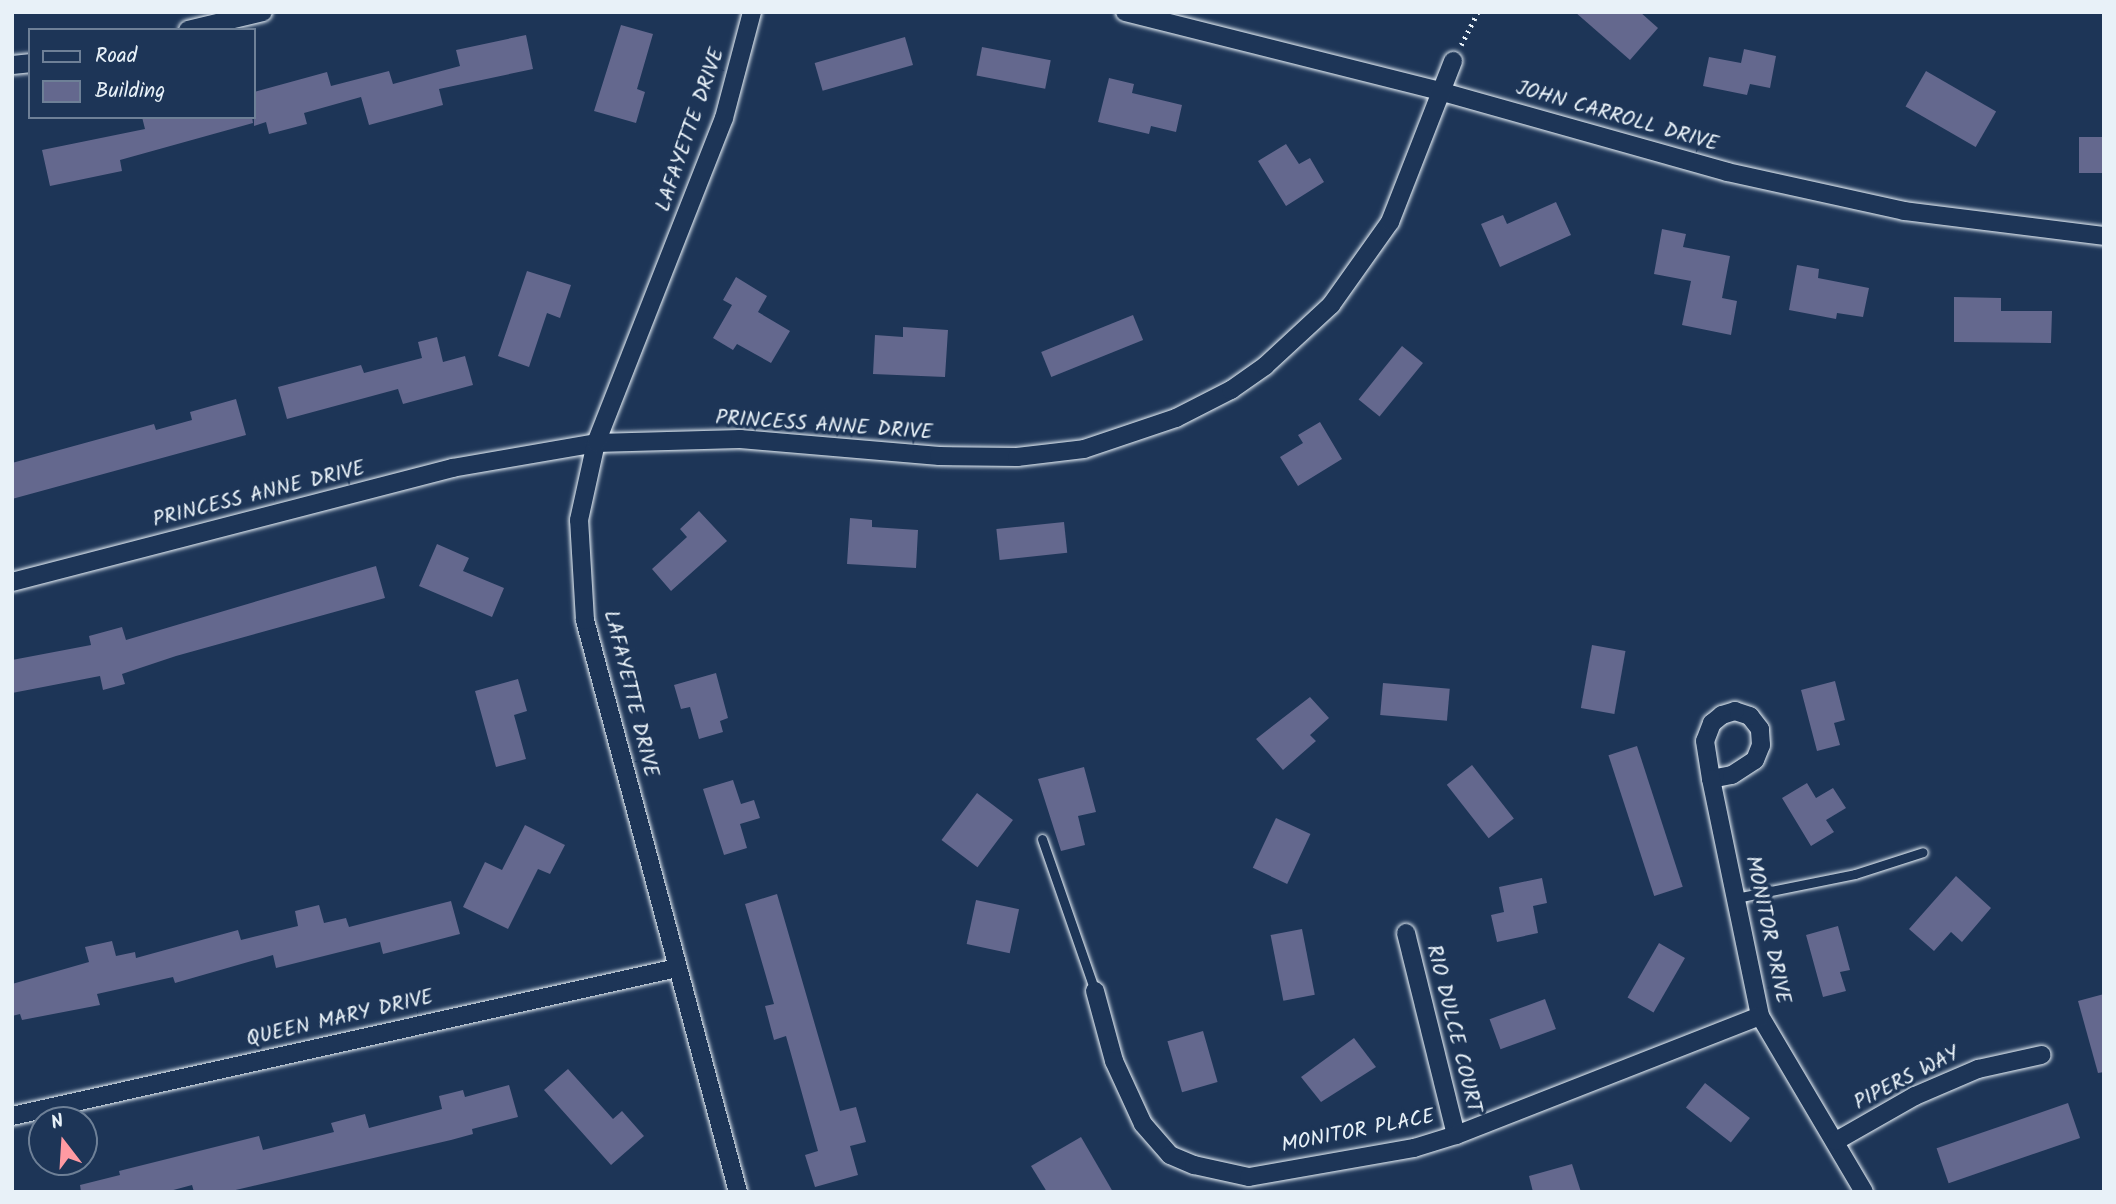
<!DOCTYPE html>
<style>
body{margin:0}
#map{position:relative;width:2116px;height:1204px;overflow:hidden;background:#1d3557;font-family:Kalam,sans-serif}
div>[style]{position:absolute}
.building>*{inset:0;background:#64688e;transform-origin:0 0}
.path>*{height:4.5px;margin-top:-2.25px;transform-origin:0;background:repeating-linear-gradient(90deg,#e8f1f8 0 2px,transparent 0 7px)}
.roads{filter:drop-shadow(0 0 2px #e8f1f8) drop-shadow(0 0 2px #e8f1f8)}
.lane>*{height:9px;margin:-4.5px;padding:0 4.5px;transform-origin:4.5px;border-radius:4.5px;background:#1d3557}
.street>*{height:18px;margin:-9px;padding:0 9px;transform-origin:9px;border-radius:9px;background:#1d3557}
span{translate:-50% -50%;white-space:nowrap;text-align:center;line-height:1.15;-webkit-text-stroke:6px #1d3557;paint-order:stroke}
.street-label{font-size:21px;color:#e8f1f8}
.frame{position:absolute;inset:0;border:14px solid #e8f1f8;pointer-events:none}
.legend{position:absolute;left:28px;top:28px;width:228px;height:91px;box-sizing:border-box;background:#1d3557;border:2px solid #6e8097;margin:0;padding:9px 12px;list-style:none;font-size:21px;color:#e8f1f8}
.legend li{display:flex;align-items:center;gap:14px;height:35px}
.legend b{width:35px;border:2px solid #6e8097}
.north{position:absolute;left:28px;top:1106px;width:70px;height:70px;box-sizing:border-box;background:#1d3557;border:2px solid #6e8097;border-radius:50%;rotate:343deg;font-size:19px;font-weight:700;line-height:28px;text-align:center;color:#e8f1f8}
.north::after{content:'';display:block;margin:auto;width:24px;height:32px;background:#ff9aa2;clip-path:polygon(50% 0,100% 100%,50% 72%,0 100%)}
</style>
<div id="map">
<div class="building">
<i style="clip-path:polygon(1575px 12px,1640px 12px,1658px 28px,1630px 60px)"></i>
<i style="clip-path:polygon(621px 25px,653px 34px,637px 89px,645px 92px,636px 123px,594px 111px)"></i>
<i style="clip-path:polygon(526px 35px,533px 69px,439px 89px,443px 105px,369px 125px,361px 97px,304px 113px,307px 124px,269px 134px,266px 122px,254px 126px,254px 92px,327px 72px,331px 86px,389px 71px,393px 84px,460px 66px,456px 50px)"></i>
<i style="left:905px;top:37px;width:29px;height:94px;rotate:74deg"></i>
<i style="left:982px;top:47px;width:70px;height:29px;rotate:11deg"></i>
<i style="clip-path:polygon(1744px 49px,1776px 56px,1770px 88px,1750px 84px,1747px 95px,1703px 86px,1709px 57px,1741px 63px)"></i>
<i style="left:1926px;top:71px;width:81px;height:41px;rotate:30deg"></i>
<i style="clip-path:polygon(1109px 78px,1134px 84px,1132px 93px,1182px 105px,1176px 132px,1151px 126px,1149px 134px,1098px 122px)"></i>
<i style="clip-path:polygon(142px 117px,252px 117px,253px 123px,120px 160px,122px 171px,50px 186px,42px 150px,145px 129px)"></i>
<i style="left:2104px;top:137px;width:36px;height:25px;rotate:90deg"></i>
<i style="clip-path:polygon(1286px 144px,1299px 164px,1310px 158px,1324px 182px,1286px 206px,1258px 161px)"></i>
<i style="clip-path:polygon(1556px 202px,1571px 235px,1500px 267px,1481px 224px,1503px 215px,1507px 224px)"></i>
<i style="clip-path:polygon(1662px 229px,1686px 234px,1683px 247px,1730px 256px,1722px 298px,1737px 301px,1731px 335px,1682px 325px,1691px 281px,1654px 274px)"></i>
<i style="clip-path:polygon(1797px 265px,1819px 269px,1818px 278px,1869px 288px,1863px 317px,1837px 313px,1836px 319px,1789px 310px)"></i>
<i style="clip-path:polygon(527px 271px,571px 285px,560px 318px,547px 313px,529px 367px,498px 356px)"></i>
<i style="clip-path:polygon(736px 277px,767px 296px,758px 312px,790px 331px,771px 363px,737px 344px,733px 350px,713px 338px,732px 305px,723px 300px)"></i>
<i style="clip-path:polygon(1954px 297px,2001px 298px,2001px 311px,2052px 311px,2051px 343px,1954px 342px)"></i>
<i style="left:1133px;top:315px;width:27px;height:99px;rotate:68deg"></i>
<i style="clip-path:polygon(903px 327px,948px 330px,945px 377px,873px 374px,875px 335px,903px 337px)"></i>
<i style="clip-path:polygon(437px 337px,443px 362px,465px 356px,473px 385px,403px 404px,398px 389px,287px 419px,278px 387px,361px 365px,364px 373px,422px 358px,418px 342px)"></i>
<i style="left:1402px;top:346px;width:27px;height:69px;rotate:39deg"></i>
<i style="clip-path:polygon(236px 399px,246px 435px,12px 499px,12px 463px,154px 424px,156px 430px,192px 420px,190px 412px)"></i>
<i style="clip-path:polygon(1320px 422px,1342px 459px,1298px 486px,1280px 457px,1303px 443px,1298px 435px)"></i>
<i style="clip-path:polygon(699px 511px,727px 541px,671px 591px,652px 569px,687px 537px,680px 529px)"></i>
<i style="clip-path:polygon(850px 518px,872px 520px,872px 527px,918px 530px,916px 568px,847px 564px)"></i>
<i style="left:1064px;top:522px;width:31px;height:68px;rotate:84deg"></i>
<i style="clip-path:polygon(437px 544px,469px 558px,463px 571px,504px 588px,492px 617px,419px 586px)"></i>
<i style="clip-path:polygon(376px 566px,385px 598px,176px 656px,122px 674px,125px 684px,103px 690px,100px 676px,12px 693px,12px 660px,91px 645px,89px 636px,122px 627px,126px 640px)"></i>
<i style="left:1592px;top:645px;width:34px;height:64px;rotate:10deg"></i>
<i style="clip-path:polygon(716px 673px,728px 718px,720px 721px,723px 732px,699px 739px,690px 707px,681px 709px,674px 685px)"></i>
<i style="clip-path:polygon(518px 679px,527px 711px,514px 715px,526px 759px,496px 767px,475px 691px)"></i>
<i style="clip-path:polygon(1835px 681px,1845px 720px,1834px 723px,1840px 745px,1817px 751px,1801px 690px)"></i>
<i style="left:1383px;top:683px;width:67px;height:32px;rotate:5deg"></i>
<i style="clip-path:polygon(1310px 697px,1329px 718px,1310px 735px,1316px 741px,1283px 770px,1256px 739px)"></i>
<i style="left:1637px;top:746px;width:148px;height:30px;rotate:72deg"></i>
<i style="left:1472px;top:765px;width:68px;height:32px;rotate:52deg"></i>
<i style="clip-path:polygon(1084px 767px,1096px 812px,1078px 816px,1085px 845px,1061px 851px,1038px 779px)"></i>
<i style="clip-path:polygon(733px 780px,741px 804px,754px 800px,760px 818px,740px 824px,747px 848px,724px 855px,703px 789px)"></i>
<i style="clip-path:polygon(1807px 783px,1816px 798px,1833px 788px,1846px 808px,1826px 820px,1834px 832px,1811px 846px,1782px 798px)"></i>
<i style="left:977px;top:793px;width:45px;height:59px;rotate:37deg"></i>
<i style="left:1276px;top:818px;width:38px;height:55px;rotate:25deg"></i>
<i style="clip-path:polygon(525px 825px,565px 845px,550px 874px,538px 869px,508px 929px,463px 907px,485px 862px,502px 870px)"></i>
<i style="clip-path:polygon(1956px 876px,1991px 908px,1962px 942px,1951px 932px,1934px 951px,1909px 929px)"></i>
<i style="clip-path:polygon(1542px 878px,1547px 903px,1533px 906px,1538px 933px,1497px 942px,1491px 915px,1504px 912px,1499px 887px)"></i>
<i style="clip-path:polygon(777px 894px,840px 1111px,856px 1107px,866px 1142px,850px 1146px,858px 1175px,815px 1187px,805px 1155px,818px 1151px,786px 1036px,774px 1040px,765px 1006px,774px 1004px,745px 904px)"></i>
<i style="left:976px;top:900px;width:44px;height:45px;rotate:12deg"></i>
<i style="clip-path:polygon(451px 901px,460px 934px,383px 954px,380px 942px,276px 968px,273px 955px,175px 983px,173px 977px,97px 994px,100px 1005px,22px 1020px,20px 1014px,12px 1016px,12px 984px,89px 962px,85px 947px,112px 941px,116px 956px,135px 952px,136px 958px,238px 930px,241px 940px,298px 926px,295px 911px,319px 905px,324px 923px,346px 918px,349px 927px)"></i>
<i style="clip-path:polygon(1838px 926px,1850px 970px,1840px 972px,1846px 991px,1823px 997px,1806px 935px)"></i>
<i style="left:1302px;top:929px;width:67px;height:32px;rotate:79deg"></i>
<i style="left:1659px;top:943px;width:30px;height:63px;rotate:30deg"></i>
<i style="clip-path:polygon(2104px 994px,2104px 1072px,2098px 1073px,2078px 1001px)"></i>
<i style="left:1545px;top:999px;width:32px;height:59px;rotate:70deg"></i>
<i style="left:1203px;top:1031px;width:53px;height:37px;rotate:74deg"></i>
<i style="clip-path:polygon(1354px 1038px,1376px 1067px,1321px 1102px,1301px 1077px)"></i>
<i style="clip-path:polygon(568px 1069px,613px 1119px,622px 1111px,644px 1136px,611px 1165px,544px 1090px)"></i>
<i style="left:1705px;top:1083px;width:57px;height:31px;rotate:38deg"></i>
<i style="clip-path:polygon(509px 1085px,518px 1117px,472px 1129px,473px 1134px,451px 1140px,227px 1192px,194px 1192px,192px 1185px,166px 1192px,81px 1192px,80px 1185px,120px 1175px,119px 1171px,259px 1136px,263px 1150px,334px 1132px,331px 1123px,365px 1114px,369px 1128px,442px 1109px,439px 1096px,463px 1090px,465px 1097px)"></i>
<i style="left:2068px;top:1103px;width:37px;height:139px;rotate:71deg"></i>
<i style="clip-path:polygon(1081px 1137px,1113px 1192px,1047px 1192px,1031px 1166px)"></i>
<i style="clip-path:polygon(1572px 1164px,1581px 1192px,1533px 1192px,1529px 1176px)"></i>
</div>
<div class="path">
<i style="left:1461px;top:45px;width:37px;rotate:-63deg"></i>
</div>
<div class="roads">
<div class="lane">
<i style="left:1042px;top:839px;width:161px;rotate:70.8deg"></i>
<i style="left:1736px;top:898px;width:121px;rotate:-11.4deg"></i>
<i style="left:1855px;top:874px;width:71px;rotate:-17.9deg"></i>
</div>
<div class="street">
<i style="left:1125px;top:12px;width:328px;rotate:14.1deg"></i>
<i style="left:1443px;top:92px;width:295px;rotate:15.7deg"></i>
<i style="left:1727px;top:172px;width:181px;rotate:12.4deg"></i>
<i style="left:1904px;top:211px;width:202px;rotate:7.1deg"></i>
<i style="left:188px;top:30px;width:77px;rotate:-13.5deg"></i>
<i style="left:12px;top:65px;width:18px;rotate:-6deg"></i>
<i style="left:12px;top:582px;width:455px;rotate:-14.5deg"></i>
<i style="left:452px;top:468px;width:146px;rotate:-9.8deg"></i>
<i style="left:596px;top:443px;width:144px;rotate:-1.6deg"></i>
<i style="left:740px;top:439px;width:200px;rotate:4.9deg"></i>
<i style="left:939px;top:456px;width:78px;rotate:0.7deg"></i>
<i style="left:1017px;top:457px;width:67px;rotate:-6.8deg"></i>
<i style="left:1084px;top:449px;width:97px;rotate:-18.6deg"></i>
<i style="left:1176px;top:418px;width:62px;rotate:-27deg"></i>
<i style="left:1231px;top:390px;width:42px;rotate:-35.2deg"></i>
<i style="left:1265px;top:366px;width:90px;rotate:-42.7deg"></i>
<i style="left:1331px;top:305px;width:102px;rotate:-54.6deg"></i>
<i style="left:1390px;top:222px;width:173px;rotate:-68.6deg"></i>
<i style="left:1711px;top:779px;width:21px;rotate:-11deg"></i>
<i style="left:1732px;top:775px;width:27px;rotate:-33deg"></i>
<i style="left:1755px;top:760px;width:16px;rotate:-68deg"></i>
<i style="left:1761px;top:745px;width:16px;rotate:-94deg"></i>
<i style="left:1760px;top:729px;width:16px;rotate:-128deg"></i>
<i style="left:1750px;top:716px;width:16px;rotate:-162deg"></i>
<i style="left:1735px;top:711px;width:14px;rotate:163deg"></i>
<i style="left:1722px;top:715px;width:13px;rotate:141deg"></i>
<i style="left:1712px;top:723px;width:19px;rotate:111deg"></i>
<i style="left:1705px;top:741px;width:38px;rotate:81deg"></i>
<i style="left:1711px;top:779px;width:242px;rotate:78.3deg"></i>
<i style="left:1760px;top:1016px;width:204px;rotate:59.4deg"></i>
<i style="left:1406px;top:933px;width:208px;rotate:76.1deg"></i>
<i style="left:1095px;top:991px;width:73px;rotate:74.8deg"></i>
<i style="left:1114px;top:1061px;width:69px;rotate:65.3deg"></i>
<i style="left:1143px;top:1124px;width:41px;rotate:48.9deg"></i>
<i style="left:1170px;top:1155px;width:26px;rotate:23deg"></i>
<i style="left:1194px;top:1165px;width:56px;rotate:12.3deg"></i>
<i style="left:1249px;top:1177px;width:168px;rotate:-10deg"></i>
<i style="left:1414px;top:1148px;width:44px;rotate:-17.2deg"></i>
<i style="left:1456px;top:1135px;width:326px;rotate:-21.4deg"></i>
<i style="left:12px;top:1116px;width:681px;rotate:-12.55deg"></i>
<i style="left:1836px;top:1141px;width:91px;rotate:-29.7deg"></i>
<i style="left:1915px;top:1096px;width:69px;rotate:-23.2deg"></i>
<i style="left:1978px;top:1069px;width:65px;rotate:-12.5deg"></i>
<i style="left:738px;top:1192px;width:592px;rotate:-104.98deg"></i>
<i style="left:585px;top:620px;width:100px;rotate:-93.4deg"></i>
<i style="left:579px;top:520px;width:79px;rotate:-77.6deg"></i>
<i style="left:596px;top:443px;width:349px;rotate:-68.5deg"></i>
<i style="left:724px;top:118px;width:110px;rotate:-75.2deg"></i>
</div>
</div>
<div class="street-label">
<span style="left:1617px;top:117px;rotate:16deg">JOHN CARROLL DRIVE</span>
<span style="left:691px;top:130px;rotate:-71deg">LAFAYETTE DRIVE</span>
<span style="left:824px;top:426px;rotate:4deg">PRINCESS ANNE DRIVE</span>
<span style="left:259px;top:495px;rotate:-14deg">PRINCESS ANNE DRIVE</span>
<span style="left:630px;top:694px;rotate:76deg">LAFAYETTE DRIVE</span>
<span style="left:1767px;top:930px;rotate:78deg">MONITOR DRIVE</span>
<span style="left:340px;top:1019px;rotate:-13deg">QUEEN MARY DRIVE</span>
<span style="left:1453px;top:1029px;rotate:76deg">RIO DULCE COURT</span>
<span style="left:1907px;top:1079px;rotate:-27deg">PIPERS WAY</span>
<span style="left:1358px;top:1132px;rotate:-11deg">MONITOR PLACE</span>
</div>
<div class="frame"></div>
<ul class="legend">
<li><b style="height:9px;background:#1d3557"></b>Road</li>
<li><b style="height:19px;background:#64688e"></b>Building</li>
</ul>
<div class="north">N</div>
</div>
